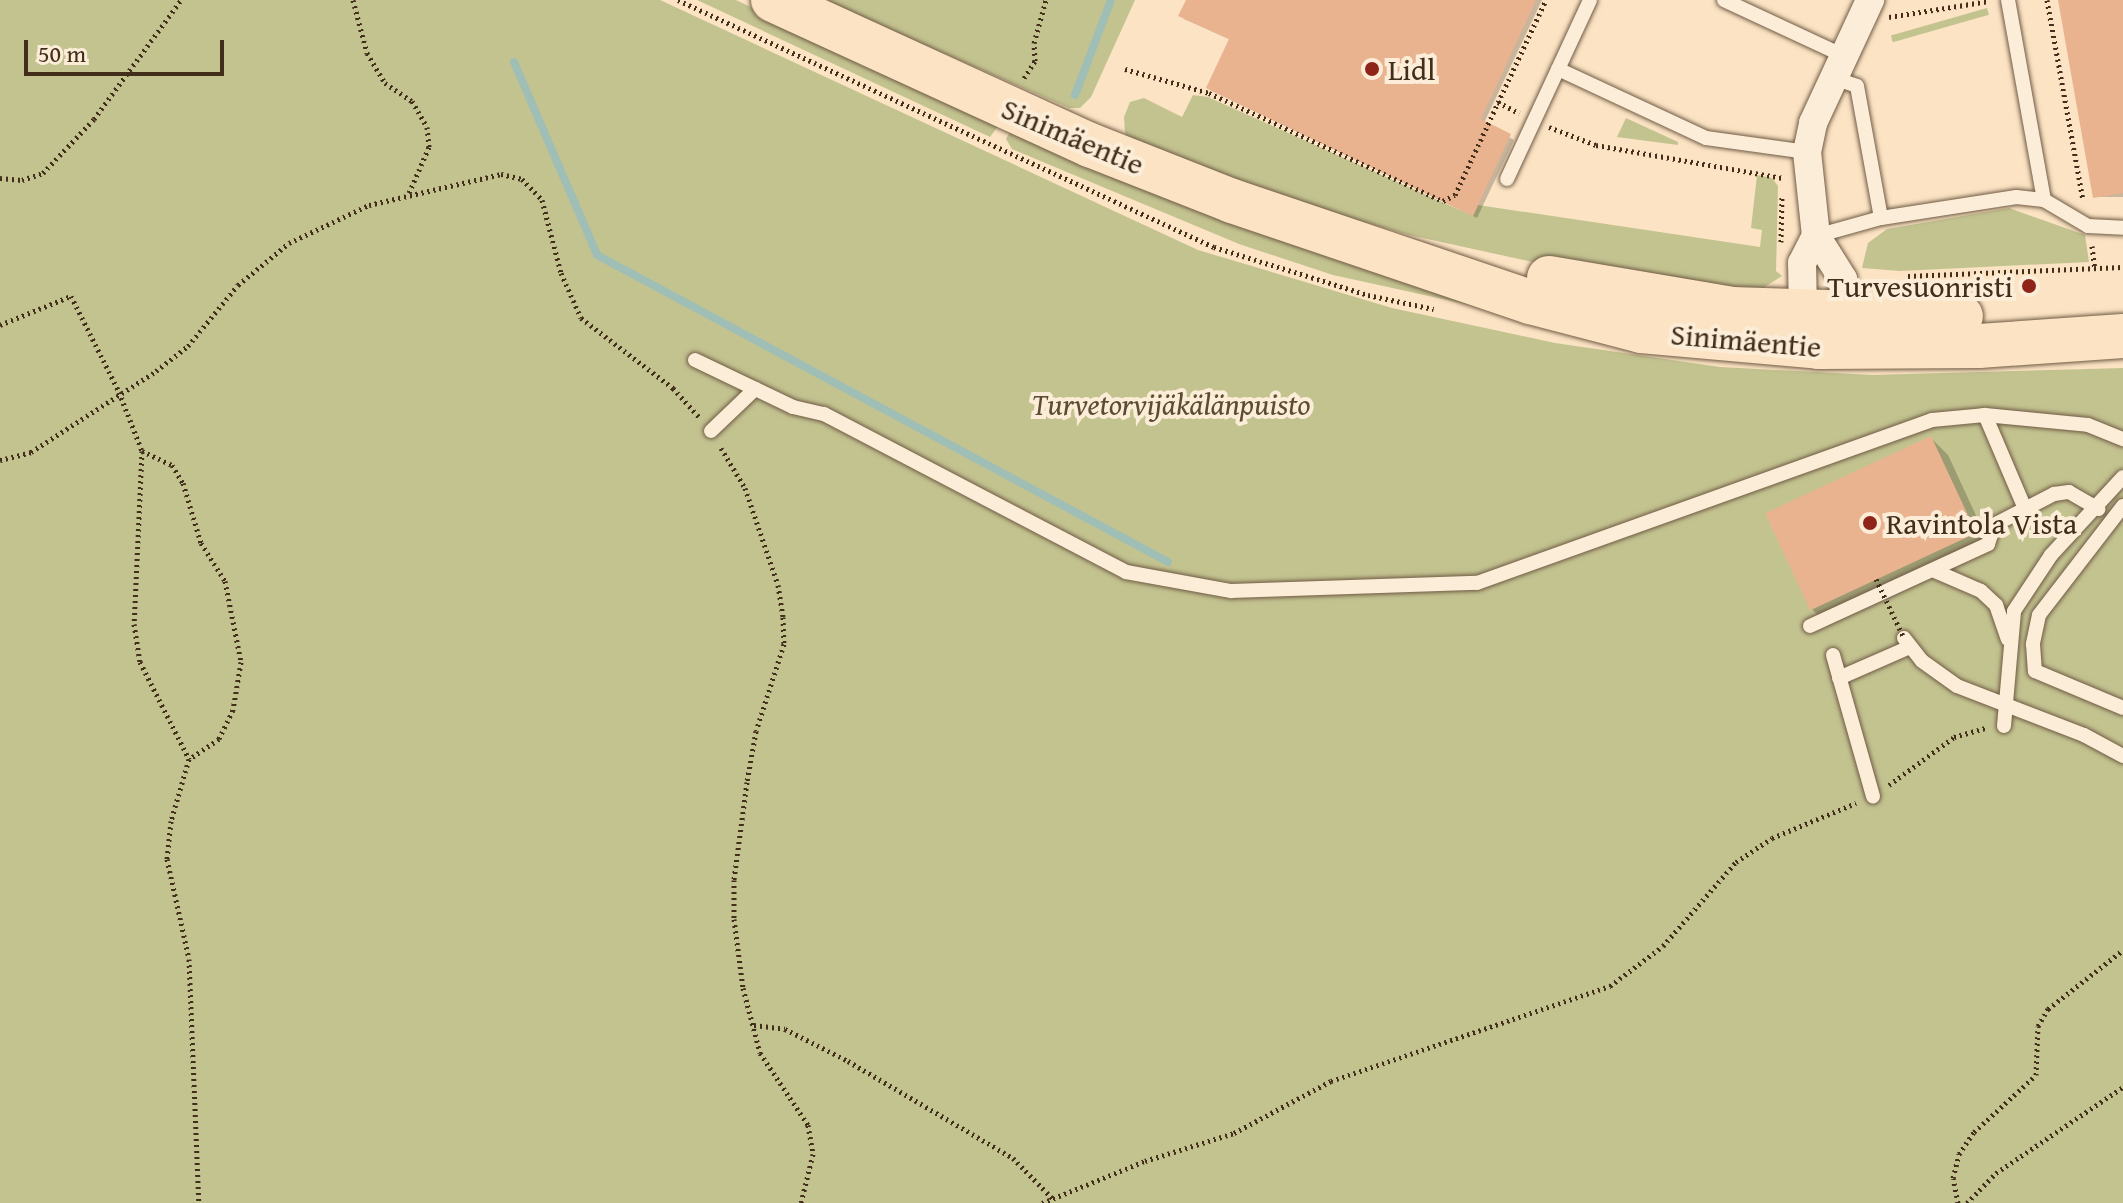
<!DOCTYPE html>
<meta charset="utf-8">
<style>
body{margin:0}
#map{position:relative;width:2123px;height:1203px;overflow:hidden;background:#fbe3c3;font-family:"Gentium Book Plus",serif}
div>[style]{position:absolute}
.green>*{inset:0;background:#c3c390;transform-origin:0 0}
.shadow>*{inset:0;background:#0003}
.stream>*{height:8px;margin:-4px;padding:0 4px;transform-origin:4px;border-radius:4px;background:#9fbeb6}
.building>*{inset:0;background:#eab390;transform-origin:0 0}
.path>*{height:5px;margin-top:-2.5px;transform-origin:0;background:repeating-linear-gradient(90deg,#422e1b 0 2px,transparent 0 6px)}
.roads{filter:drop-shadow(0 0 2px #705b45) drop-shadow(0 0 2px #705b45)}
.service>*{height:14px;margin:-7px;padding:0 7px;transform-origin:7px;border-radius:7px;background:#fcedd8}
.minor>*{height:28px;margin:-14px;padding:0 14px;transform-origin:14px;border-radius:14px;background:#fcedd8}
.primary>*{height:44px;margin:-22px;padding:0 22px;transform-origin:22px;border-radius:22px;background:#fbe3c3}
.path-bridge>*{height:5px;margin-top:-2.5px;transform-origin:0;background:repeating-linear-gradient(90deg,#422e1b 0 2px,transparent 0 6px)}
.dots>*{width:22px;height:22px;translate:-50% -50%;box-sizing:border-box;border:4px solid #fcedd8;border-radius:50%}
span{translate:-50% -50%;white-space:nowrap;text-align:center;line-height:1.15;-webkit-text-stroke:8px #fcedd8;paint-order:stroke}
.poi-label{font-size:30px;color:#422e1b}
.left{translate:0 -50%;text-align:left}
.right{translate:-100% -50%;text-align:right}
.street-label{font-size:30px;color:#422e1b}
.park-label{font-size:30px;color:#5c4c32;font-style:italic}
.scale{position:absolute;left:24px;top:40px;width:200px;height:36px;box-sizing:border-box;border:4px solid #422e1b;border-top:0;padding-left:10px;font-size:24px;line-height:28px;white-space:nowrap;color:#422e1b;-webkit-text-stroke:6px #fcedd8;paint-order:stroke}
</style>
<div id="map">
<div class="green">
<i style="clip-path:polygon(0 0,660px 0,1198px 250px,1392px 308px,1555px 343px,1720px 367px,1873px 375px,2123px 368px,2123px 1203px,0 1203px)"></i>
<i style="clip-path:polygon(697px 0,736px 0,998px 126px,990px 137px)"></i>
<i style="clip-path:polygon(822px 0,1135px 0,1091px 97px,1080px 108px,1069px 108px)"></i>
<i style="left:1987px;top:8px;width:7px;height:100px;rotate:74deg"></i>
<i style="clip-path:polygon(1193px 95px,1208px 97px,1473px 216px,1478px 205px,1760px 247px,1762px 230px,1751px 228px,1757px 175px,1772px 178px,1778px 186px,1776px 271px,1782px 276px,1752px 295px,1606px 278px,1409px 235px,1306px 205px,1132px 142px,1125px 133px,1124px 117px,1130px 102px,1144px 98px,1182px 117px)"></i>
<i style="clip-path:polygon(1626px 118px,1678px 142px,1678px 145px,1617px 137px)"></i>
<i style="clip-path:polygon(1010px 132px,1557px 324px,1333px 275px,1239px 244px,1012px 149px,1006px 139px)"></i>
<i style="clip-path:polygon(2009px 208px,2085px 235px,2089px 262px,1900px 271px,1862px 268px,1868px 243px,1887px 229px)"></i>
<i style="clip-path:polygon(2008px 282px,2009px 292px,1950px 307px,1913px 308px,1914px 286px)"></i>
</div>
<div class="shadow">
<i style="clip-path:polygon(1188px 0,1542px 0,1484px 123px,1514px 140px,1477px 218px,1212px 91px,1208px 87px,1231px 40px,1184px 19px,1181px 15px)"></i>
<i style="clip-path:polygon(2060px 0,2123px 0,2123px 197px,2094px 197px)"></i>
<i style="clip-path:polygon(1931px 438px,1948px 455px,1992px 550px,1828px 626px,1811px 608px)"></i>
</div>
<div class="stream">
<i style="left:514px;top:62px;width:210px;rotate:66.7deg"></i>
<i style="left:597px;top:255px;width:648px;rotate:28.26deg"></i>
<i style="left:1075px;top:95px;width:102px;rotate:-69.2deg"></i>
</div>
<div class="building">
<i style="clip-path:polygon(1186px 0,1536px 0,1481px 119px,1511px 134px,1473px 216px,1206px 88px,1229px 39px,1178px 16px)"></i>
<i style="clip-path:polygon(2058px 0,2123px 0,2123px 193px,2093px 198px)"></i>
<i style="left:1931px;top:436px;width:107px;height:183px;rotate:65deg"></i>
</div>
<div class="path">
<i style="left:353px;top:0;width:55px;rotate:75.2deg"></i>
<i style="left:367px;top:53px;width:35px;rotate:59deg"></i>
<i style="left:385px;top:83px;width:32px;rotate:34deg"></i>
<i style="left:412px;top:101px;width:30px;rotate:60deg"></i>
<i style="left:427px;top:127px;width:20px;rotate:84deg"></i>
<i style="left:429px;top:147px;width:50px;rotate:113.5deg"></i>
<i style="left:678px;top:0;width:590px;rotate:24.74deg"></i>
<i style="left:1214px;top:247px;width:161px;rotate:17.3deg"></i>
<i style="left:1368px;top:295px;width:67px;rotate:12deg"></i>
<i style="left:2047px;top:0;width:203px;rotate:79.8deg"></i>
<i style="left:1889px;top:17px;width:101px;rotate:-9.1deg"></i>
<i style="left:1125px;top:69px;width:87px;rotate:15.9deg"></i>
<i style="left:1209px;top:93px;width:258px;rotate:24.8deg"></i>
<i style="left:1443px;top:201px;width:13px;rotate:-27deg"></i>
<i style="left:1455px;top:195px;width:215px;rotate:-65deg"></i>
<i style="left:1024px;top:78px;width:20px;rotate:-57deg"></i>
<i style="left:1035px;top:61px;width:18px;rotate:-93deg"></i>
<i style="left:1034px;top:43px;width:45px;rotate:-74.4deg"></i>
<i style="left:1498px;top:102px;width:24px;rotate:28deg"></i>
<i style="left:1549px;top:127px;width:50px;rotate:21deg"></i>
<i style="left:1596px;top:145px;width:190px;rotate:10deg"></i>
<i style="left:0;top:178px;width:22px;rotate:5deg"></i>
<i style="left:22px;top:180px;width:22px;rotate:-18deg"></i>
<i style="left:43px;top:173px;width:74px;rotate:-46.6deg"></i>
<i style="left:94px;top:119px;width:147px;rotate:-53.8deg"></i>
<i style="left:1781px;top:242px;width:46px;rotate:-88.8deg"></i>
<i style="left:2092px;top:246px;width:23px;rotate:83deg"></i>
<i style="left:1908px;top:276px;width:215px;rotate:-2.4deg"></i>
<i style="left:0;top:325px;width:77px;rotate:-22.2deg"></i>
<i style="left:71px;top:296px;width:107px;rotate:63.4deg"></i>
<i style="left:119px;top:392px;width:63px;rotate:68.7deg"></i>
<i style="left:142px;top:451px;width:173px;rotate:92.6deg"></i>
<i style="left:134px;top:624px;width:38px;rotate:81deg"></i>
<i style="left:140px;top:662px;width:109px;rotate:63.2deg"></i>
<i style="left:721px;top:448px;width:47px;rotate:59deg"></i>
<i style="left:745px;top:488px;width:102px;rotate:71.2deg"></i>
<i style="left:778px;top:585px;width:32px;rotate:81deg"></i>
<i style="left:783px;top:617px;width:27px;rotate:88deg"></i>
<i style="left:784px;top:644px;width:91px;rotate:107.8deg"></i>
<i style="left:756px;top:731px;width:52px;rotate:100deg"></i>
<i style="left:747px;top:782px;width:99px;rotate:97.6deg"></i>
<i style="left:734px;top:880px;width:39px;rotate:90deg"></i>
<i style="left:734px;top:919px;width:70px;rotate:82.6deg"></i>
<i style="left:743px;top:988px;width:67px;rotate:75.3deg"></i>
<i style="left:760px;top:1053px;width:87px;rotate:56.3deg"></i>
<i style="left:808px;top:1125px;width:29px;rotate:80deg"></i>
<i style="left:813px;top:1154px;width:50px;rotate:103.8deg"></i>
<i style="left:142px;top:451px;width:33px;rotate:25deg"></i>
<i style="left:172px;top:465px;width:21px;rotate:59deg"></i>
<i style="left:183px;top:483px;width:63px;rotate:73.3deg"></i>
<i style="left:201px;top:543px;width:45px;rotate:57.7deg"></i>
<i style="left:225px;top:581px;width:83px;rotate:78.8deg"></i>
<i style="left:241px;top:662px;width:49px;rotate:99.5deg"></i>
<i style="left:233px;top:710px;width:32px;rotate:116deg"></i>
<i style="left:219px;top:739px;width:36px;rotate:146deg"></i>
<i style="left:189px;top:759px;width:65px;rotate:106.2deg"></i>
<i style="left:171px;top:821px;width:38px;rotate:96deg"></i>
<i style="left:167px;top:859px;width:102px;rotate:77.6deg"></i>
<i style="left:189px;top:959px;width:244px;rotate:87.7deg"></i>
<i style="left:0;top:460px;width:32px;rotate:-14deg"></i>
<i style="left:31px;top:452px;width:149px;rotate:-32.9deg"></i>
<i style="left:156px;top:371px;width:41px;rotate:-38deg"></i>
<i style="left:188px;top:346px;width:79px;rotate:-50.7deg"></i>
<i style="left:238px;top:285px;width:66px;rotate:-39.5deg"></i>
<i style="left:289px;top:243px;width:89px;rotate:-25.4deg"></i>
<i style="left:369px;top:205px;width:136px;rotate:-13.2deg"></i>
<i style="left:501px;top:174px;width:22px;rotate:13deg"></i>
<i style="left:522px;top:179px;width:29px;rotate:46deg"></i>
<i style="left:542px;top:200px;width:75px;rotate:75.4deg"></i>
<i style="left:561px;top:273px;width:49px;rotate:66deg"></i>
<i style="left:581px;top:318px;width:116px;rotate:37.3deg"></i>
<i style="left:673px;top:388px;width:39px;rotate:48deg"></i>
<i style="left:1889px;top:785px;width:81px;rotate:-36.4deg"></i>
<i style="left:1954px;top:737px;width:33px;rotate:-16deg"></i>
<i style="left:754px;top:1025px;width:31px;rotate:7deg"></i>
<i style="left:785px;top:1029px;width:71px;rotate:26.9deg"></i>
<i style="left:848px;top:1061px;width:191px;rotate:30.5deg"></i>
<i style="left:1013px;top:1158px;width:56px;rotate:45.7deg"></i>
<i style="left:1042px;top:1203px;width:111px;rotate:-22.2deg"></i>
<i style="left:1145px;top:1161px;width:93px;rotate:-17.5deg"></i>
<i style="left:1234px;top:1133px;width:110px;rotate:-28.2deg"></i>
<i style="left:1331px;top:1081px;width:295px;rotate:-18.8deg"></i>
<i style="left:1610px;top:986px;width:66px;rotate:-37deg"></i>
<i style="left:1663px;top:946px;width:111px;rotate:-49deg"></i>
<i style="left:1736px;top:862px;width:43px;rotate:-33.7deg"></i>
<i style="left:1772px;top:838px;width:91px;rotate:-22.6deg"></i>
<i style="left:1958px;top:1203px;width:25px;rotate:-101deg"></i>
<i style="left:1953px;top:1178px;width:25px;rotate:-76deg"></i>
<i style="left:1959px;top:1154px;width:27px;rotate:-56deg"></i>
<i style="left:1974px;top:1132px;width:84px;rotate:-42.6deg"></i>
<i style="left:2036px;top:1075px;width:49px;rotate:-87.7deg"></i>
<i style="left:2038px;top:1026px;width:20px;rotate:-60deg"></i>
<i style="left:2048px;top:1009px;width:95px;rotate:-38.2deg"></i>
<i style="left:1967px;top:1203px;width:42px;rotate:-46deg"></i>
<i style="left:1996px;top:1173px;width:153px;rotate:-34.1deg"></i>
</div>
<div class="roads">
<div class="service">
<i style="left:1724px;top:0;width:132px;rotate:25deg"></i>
<i style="left:2008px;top:0;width:203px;rotate:79.8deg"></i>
<i style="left:1558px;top:69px;width:163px;rotate:25deg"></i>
<i style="left:1706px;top:138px;width:102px;rotate:7.9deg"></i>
<i style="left:1834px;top:78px;width:24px;rotate:19deg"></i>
<i style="left:1857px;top:86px;width:134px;rotate:79.7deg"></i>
<i style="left:1507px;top:179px;width:197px;rotate:-65.1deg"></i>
<i style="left:1816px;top:236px;width:67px;rotate:-15.5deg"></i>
<i style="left:1881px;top:218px;width:137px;rotate:-8.8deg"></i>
<i style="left:2016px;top:197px;width:28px;rotate:6deg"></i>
<i style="left:2044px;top:200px;width:51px;rotate:30.6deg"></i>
<i style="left:2088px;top:226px;width:35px;rotate:3deg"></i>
<i style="left:695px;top:360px;width:109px;rotate:25.6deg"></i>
<i style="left:793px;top:407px;width:32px;rotate:13deg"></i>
<i style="left:824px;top:414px;width:341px;rotate:27.6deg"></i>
<i style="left:1126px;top:572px;width:107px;rotate:10.3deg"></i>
<i style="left:1231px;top:591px;width:246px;rotate:-1.9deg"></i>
<i style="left:1477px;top:583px;width:483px;rotate:-19.7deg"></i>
<i style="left:1932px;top:420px;width:53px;rotate:-5.4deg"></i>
<i style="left:711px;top:431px;width:61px;rotate:-43.7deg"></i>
<i style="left:2023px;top:504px;width:97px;rotate:-113.1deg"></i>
<i style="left:1985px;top:415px;width:103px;rotate:5.5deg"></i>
<i style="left:2088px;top:425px;width:38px;rotate:22deg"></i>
<i style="left:2123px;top:506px;width:138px;rotate:127.6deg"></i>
<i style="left:2039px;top:615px;width:30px;rotate:102deg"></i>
<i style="left:2033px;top:644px;width:27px;rotate:86deg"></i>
<i style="left:2035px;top:671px;width:95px;rotate:22.8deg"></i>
<i style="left:1935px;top:571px;width:50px;rotate:23.5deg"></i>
<i style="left:1981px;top:591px;width:21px;rotate:43deg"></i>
<i style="left:1996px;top:605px;width:36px;rotate:71deg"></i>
<i style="left:1810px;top:626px;width:196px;rotate:-24.7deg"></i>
<i style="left:1988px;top:544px;width:20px;rotate:-72deg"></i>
<i style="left:1994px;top:525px;width:68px;rotate:-27.3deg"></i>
<i style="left:2054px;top:494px;width:15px;rotate:-8deg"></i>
<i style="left:2069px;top:492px;width:34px;rotate:30deg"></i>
<i style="left:1904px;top:638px;width:29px;rotate:52deg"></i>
<i style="left:1922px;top:661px;width:43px;rotate:35.5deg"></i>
<i style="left:1957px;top:686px;width:136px;rotate:21.1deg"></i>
<i style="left:2084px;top:735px;width:44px;rotate:28.3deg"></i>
<i style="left:1833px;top:655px;width:147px;rotate:74.2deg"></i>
<i style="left:1839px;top:678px;width:77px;rotate:-23.6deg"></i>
<i style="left:2004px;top:726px;width:115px;rotate:-85deg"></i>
<i style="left:2014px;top:611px;width:67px;rotate:-56.5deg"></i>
<i style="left:2051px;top:555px;width:106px;rotate:-47.3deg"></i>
</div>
<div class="minor">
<i style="left:1839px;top:323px;width:9px;rotate:-49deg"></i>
<i style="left:1845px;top:316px;width:37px;rotate:-93deg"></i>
<i style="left:1843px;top:279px;width:51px;rotate:-122.1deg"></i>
<i style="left:1816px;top:236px;width:84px;rotate:-96.1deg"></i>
<i style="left:1807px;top:152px;width:30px;rotate:-78deg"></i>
<i style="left:1813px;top:123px;width:136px;rotate:-65.1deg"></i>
<i style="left:1809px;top:327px;width:15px;rotate:-113deg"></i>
<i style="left:1803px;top:313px;width:50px;rotate:-91.1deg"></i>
<i style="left:1802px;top:263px;width:30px;rotate:-63deg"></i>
</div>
<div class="primary">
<i style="left:773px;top:0;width:349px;rotate:24.6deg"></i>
<i style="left:1090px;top:145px;width:153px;rotate:21.5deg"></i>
<i style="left:1232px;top:201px;width:315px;rotate:18.7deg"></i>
<i style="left:1530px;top:302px;width:115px;rotate:14.6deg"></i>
<i style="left:1641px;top:331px;width:179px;rotate:5.1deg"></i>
<i style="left:1819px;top:347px;width:160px;rotate:-0.4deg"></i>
<i style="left:1979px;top:346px;width:144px;rotate:-4deg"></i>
<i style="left:1549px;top:278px;width:186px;rotate:9.6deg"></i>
<i style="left:1732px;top:309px;width:229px;rotate:1.8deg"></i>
</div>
</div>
<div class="path-bridge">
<i style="left:1876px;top:579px;width:65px;rotate:64.6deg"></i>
</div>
<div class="dots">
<i style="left:1372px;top:69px;background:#8f2418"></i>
<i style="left:2029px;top:286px;background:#8f2418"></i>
<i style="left:1870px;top:523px;background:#8f2418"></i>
</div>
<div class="poi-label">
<span class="left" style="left:1388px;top:69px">Lidl</span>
<span class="right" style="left:2013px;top:286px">Turvesuonristi</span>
<span class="left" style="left:1886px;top:523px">Ravintola Vista</span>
</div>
<div class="street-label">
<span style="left:1073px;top:136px;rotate:23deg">Sinimäentie</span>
<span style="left:1746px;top:340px;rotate:5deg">Sinimäentie</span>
</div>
<div class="park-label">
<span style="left:1171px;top:404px">Turvetorvijäkälänpuisto</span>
</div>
<div class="scale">50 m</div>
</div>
